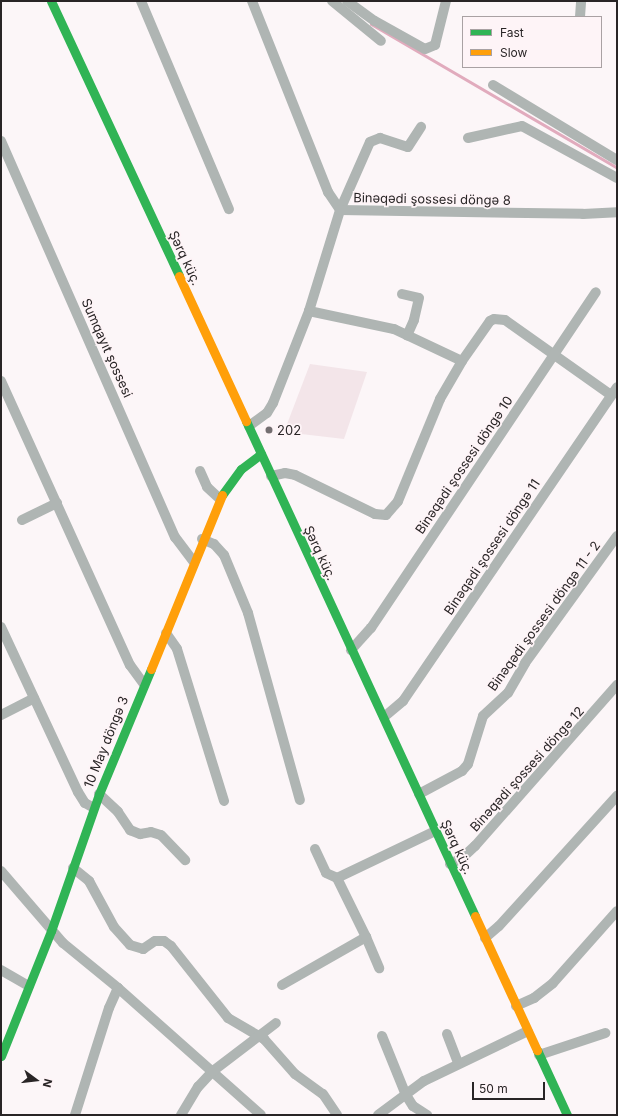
<!DOCTYPE html>
<meta charset="utf-8">
<style>
body{margin:0}
#map{position:relative;width:618px;height:1116px;overflow:hidden;background:#fcf6f8;font-family:Inter,sans-serif}
div>[style]{position:absolute}
.built>*{inset:0;background:#f3e5e9}
.stream>*{height:3px;margin:-1.5px;padding:0 1.5px;transform-origin:1.5px;border-radius:1.5px;background:#e1abbd}
.street>*{height:10px;margin:-5px;padding:0 5px;transform-origin:5px;border-radius:5px;background:#afb5b3}
.fast>*{height:9px;margin:-4.5px;padding:0 4.5px;transform-origin:4.5px;border-radius:4.5px;background:#30b455}
.slow>*{height:9px;margin:-4.5px;padding:0 4.5px;transform-origin:4.5px;border-radius:4.5px;background:#ff9f0a}
.dots>*{width:11px;height:11px;translate:-50% -50%;box-sizing:border-box;border:2px solid #fef4f7;border-radius:50%}
span{translate:-50% -50%;white-space:nowrap;text-align:center;line-height:1.15;-webkit-text-stroke:3.5px #fef4f7;paint-order:stroke}
.street-label{font-size:13px;color:#292526}
.poi-label{font-size:13px;color:#292526}
.left{translate:0 -50%;text-align:left}
.frame{position:absolute;inset:0;border:2px solid #292526;pointer-events:none}
.legend{position:absolute;left:462px;top:16px;width:140px;height:52px;box-sizing:border-box;background:#fef4f7;border:1px solid #a9a1a3;margin:0;padding:5px 7px;list-style:none;font-size:12px;color:#292526}
.legend li{display:flex;align-items:center;gap:8px;height:20px}
.legend b{width:20px;border:1px solid #a9a1a3}
.north{position:absolute;left:16px;top:1060px;width:40px;height:40px;-webkit-text-stroke:3px #fef4f7;paint-order:stroke;rotate:105deg;font-size:11px;font-weight:700;line-height:16px;text-align:center;color:#292526}
.north::after{content:'';display:block;margin:auto;width:14px;height:18px;background:#292526;clip-path:polygon(50% 0,100% 100%,50% 72%,0 100%)}
.scale{position:absolute;left:472px;top:1082px;width:73px;height:18px;box-sizing:border-box;border:2px solid #292526;border-top:0;padding-left:5px;font-size:12px;line-height:14px;white-space:nowrap;color:#292526;-webkit-text-stroke:3px #fef4f7;paint-order:stroke}
</style>
<div id="map">
<div class="built">
<i style="clip-path:polygon(310px 364px,367px 372px,344px 439px,284px 432px)"></i>
</div>
<div class="stream">
<i style="left:371px;top:24px;width:285px;rotate:30.3deg"></i>
</div>
<div class="street">
<i style="left:141px;top:1px;width:226px;rotate:67.1deg"></i>
<i style="left:252px;top:1px;width:206px;rotate:68.3deg"></i>
<i style="left:328px;top:192px;width:22px;rotate:56deg"></i>
<i style="left:340px;top:210px;width:74px;rotate:-66.2deg"></i>
<i style="left:370px;top:142px;width:11px;rotate:-22deg"></i>
<i style="left:380px;top:138px;width:29px;rotate:18deg"></i>
<i style="left:408px;top:147px;width:24px;rotate:-57deg"></i>
<i style="left:332px;top:1px;width:63px;rotate:39.2deg"></i>
<i style="left:347px;top:1px;width:34px;rotate:36deg"></i>
<i style="left:375px;top:21px;width:57px;rotate:29.2deg"></i>
<i style="left:425px;top:49px;width:11px;rotate:-22deg"></i>
<i style="left:435px;top:45px;width:45px;rotate:-76deg"></i>
<i style="left:580px;top:17px;width:16px;rotate:-86deg"></i>
<i style="left:493px;top:85px;width:145px;rotate:31.2deg"></i>
<i style="left:468px;top:138px;width:55px;rotate:-12.5deg"></i>
<i style="left:522px;top:126px;width:108px;rotate:28.7deg"></i>
<i style="left:1px;top:141px;width:433px;rotate:66.3deg"></i>
<i style="left:175px;top:537px;width:31px;rotate:53deg"></i>
<i style="left:402px;top:294px;width:17px;rotate:13deg"></i>
<i style="left:419px;top:298px;width:23px;rotate:103deg"></i>
<i style="left:414px;top:320px;width:17px;rotate:114deg"></i>
<i style="left:309px;top:311px;width:87px;rotate:12deg"></i>
<i style="left:394px;top:329px;width:75px;rotate:25.2deg"></i>
<i style="left:1px;top:381px;width:312px;rotate:65.6deg"></i>
<i style="left:130px;top:665px;width:24px;rotate:54deg"></i>
<i style="left:249px;top:426px;width:22px;rotate:-36deg"></i>
<i style="left:267px;top:413px;width:12px;rotate:-59deg"></i>
<i style="left:273px;top:403px;width:99px;rotate:-68.6deg"></i>
<i style="left:309px;top:311px;width:106px;rotate:-72.9deg"></i>
<i style="left:340px;top:210px;width:243px;rotate:0.9deg"></i>
<i style="left:583px;top:214px;width:34px;rotate:-3deg"></i>
<i style="left:200px;top:471px;width:17px;rotate:66deg"></i>
<i style="left:207px;top:487px;width:16px;rotate:43deg"></i>
<i style="left:271px;top:476px;width:14px;rotate:-12deg"></i>
<i style="left:285px;top:473px;width:10px;rotate:11deg"></i>
<i style="left:295px;top:475px;width:89px;rotate:26deg"></i>
<i style="left:375px;top:514px;width:11px;rotate:5deg"></i>
<i style="left:386px;top:515px;width:18px;rotate:-49deg"></i>
<i style="left:398px;top:501px;width:110px;rotate:-67.6deg"></i>
<i style="left:440px;top:399px;width:44px;rotate:-59.9deg"></i>
<i style="left:462px;top:361px;width:49px;rotate:-55deg"></i>
<i style="left:490px;top:321px;width:4px;rotate:-27deg"></i>
<i style="left:494px;top:319px;width:11px;rotate:5deg"></i>
<i style="left:505px;top:320px;width:130px;rotate:35.3deg"></i>
<i style="left:22px;top:520px;width:39px;rotate:-26deg"></i>
<i style="left:202px;top:539px;width:13px;rotate:23deg"></i>
<i style="left:214px;top:544px;width:15px;rotate:48deg"></i>
<i style="left:224px;top:555px;width:63px;rotate:67.5deg"></i>
<i style="left:248px;top:613px;width:194px;rotate:74.5deg"></i>
<i style="left:1px;top:627px;width:182px;rotate:65deg"></i>
<i style="left:78px;top:792px;width:13px;rotate:58deg"></i>
<i style="left:85px;top:803px;width:10px;rotate:29deg"></i>
<i style="left:166px;top:633px;width:19px;rotate:55deg"></i>
<i style="left:177px;top:649px;width:159px;rotate:72.8deg"></i>
<i style="left:351px;top:650px;width:30px;rotate:-48deg"></i>
<i style="left:371px;top:628px;width:404px;rotate:-56.2deg"></i>
<i style="left:1px;top:715px;width:37px;rotate:-27deg"></i>
<i style="left:384px;top:717px;width:25px;rotate:-40deg"></i>
<i style="left:403px;top:701px;width:380px;rotate:-55.7deg"></i>
<i style="left:99px;top:794px;width:26px;rotate:43deg"></i>
<i style="left:118px;top:812px;width:22px;rotate:56deg"></i>
<i style="left:130px;top:830px;width:11px;rotate:22deg"></i>
<i style="left:140px;top:834px;width:11px;rotate:-10deg"></i>
<i style="left:151px;top:832px;width:10px;rotate:17deg"></i>
<i style="left:161px;top:835px;width:35px;rotate:46deg"></i>
<i style="left:419px;top:794px;width:49px;rotate:-28.1deg"></i>
<i style="left:462px;top:771px;width:9px;rotate:-49deg"></i>
<i style="left:468px;top:764px;width:50px;rotate:-72.6deg"></i>
<i style="left:483px;top:716px;width:34px;rotate:-43deg"></i>
<i style="left:508px;top:693px;width:34px;rotate:-60deg"></i>
<i style="left:525px;top:663px;width:157px;rotate:-54.1deg"></i>
<i style="left:315px;top:849px;width:26px;rotate:65deg"></i>
<i style="left:326px;top:873px;width:12px;rotate:24deg"></i>
<i style="left:450px;top:864px;width:13px;rotate:-27deg"></i>
<i style="left:462px;top:858px;width:18px;rotate:-43deg"></i>
<i style="left:475px;top:846px;width:215px;rotate:-48.6deg"></i>
<i style="left:73px;top:868px;width:21px;rotate:39deg"></i>
<i style="left:89px;top:881px;width:52px;rotate:61.5deg"></i>
<i style="left:114px;top:927px;width:24px;rotate:48deg"></i>
<i style="left:130px;top:945px;width:14px;rotate:17deg"></i>
<i style="left:143px;top:949px;width:14px;rotate:-34deg"></i>
<i style="left:155px;top:941px;width:9px"></i>
<i style="left:164px;top:941px;width:9px;rotate:36deg"></i>
<i style="left:171px;top:946px;width:92px;rotate:51.6deg"></i>
<i style="left:228px;top:1018px;width:42px;rotate:30.3deg"></i>
<i style="left:264px;top:1039px;width:47px;rotate:48.5deg"></i>
<i style="left:295px;top:1074px;width:34px;rotate:36deg"></i>
<i style="left:323px;top:1094px;width:25px;rotate:56deg"></i>
<i style="left:1px;top:871px;width:95px;rotate:49.3deg"></i>
<i style="left:63px;top:943px;width:71px;rotate:39.3deg"></i>
<i style="left:118px;top:988px;width:191px;rotate:41.6deg"></i>
<i style="left:366px;top:937px;width:34px;rotate:67deg"></i>
<i style="left:485px;top:938px;width:18px;rotate:-41deg"></i>
<i style="left:499px;top:926px;width:176px;rotate:-47.8deg"></i>
<i style="left:1px;top:970px;width:32px;rotate:30deg"></i>
<i style="left:282px;top:985px;width:97px;rotate:-29.7deg"></i>
<i style="left:366px;top:937px;width:66px;rotate:-116.2deg"></i>
<i style="left:337px;top:878px;width:109px;rotate:-25.6deg"></i>
<i style="left:516px;top:1006px;width:20px;rotate:-24deg"></i>
<i style="left:534px;top:998px;width:24px;rotate:-38deg"></i>
<i style="left:553px;top:983px;width:96px;rotate:-48.4deg"></i>
<i style="left:447px;top:1034px;width:31px;rotate:69deg"></i>
<i style="left:382px;top:1036px;width:64px;rotate:67.9deg"></i>
<i style="left:406px;top:1095px;width:13px;rotate:58deg"></i>
<i style="left:413px;top:1106px;width:17px;rotate:33deg"></i>
<i style="left:539px;top:1055px;width:70px;rotate:-18.4deg"></i>
<i style="left:75px;top:1115px;width:112px;rotate:-72.4deg"></i>
<i style="left:109px;top:1008px;width:22px;rotate:-66deg"></i>
<i style="left:181px;top:1115px;width:33px;rotate:-59deg"></i>
<i style="left:198px;top:1087px;width:22px;rotate:-47deg"></i>
<i style="left:213px;top:1071px;width:79px;rotate:-37.3deg"></i>
<i style="left:378px;top:1115px;width:57px;rotate:-36.5deg"></i>
<i style="left:424px;top:1081px;width:115px;rotate:-25.7deg"></i>
</div>
<div class="fast">
<i style="left:51px;top:1px;width:303px;rotate:65deg"></i>
<i style="left:246px;top:421px;width:545px;rotate:65.17deg"></i>
<i style="left:222px;top:495px;width:32px;rotate:-54deg"></i>
<i style="left:241px;top:469px;width:25px;rotate:-37deg"></i>
<i style="left:537px;top:1050px;width:72px;rotate:65.2deg"></i>
<i style="left:1px;top:1056px;width:135px;rotate:-68.2deg"></i>
<i style="left:51px;top:931px;width:145px;rotate:-70.7deg"></i>
<i style="left:99px;top:794px;width:135px;rotate:-67.4deg"></i>
</div>
<div class="slow">
<i style="left:179px;top:276px;width:160px;rotate:65.2deg"></i>
<i style="left:151px;top:669px;width:188px;rotate:-67.8deg"></i>
<i style="left:475px;top:916px;width:148px;rotate:65.2deg"></i>
</div>
<div class="dots">
<i style="left:269px;top:430px;background:#736e70"></i>
</div>
<div class="street-label">
<span style="left:432px;top:199px;rotate:1deg">Binəqədi şossesi döngə 8</span>
<span style="left:185px;top:258px;rotate:65deg">Şərq küç.</span>
<span style="left:107px;top:348px;rotate:66deg">Sumqayıt şossesi</span>
<span style="left:464px;top:465px;rotate:-56deg">Binəqədi şossesi döngə 10</span>
<span style="left:492px;top:547px;rotate:-56deg">Binəqədi şossesi döngə 11</span>
<span style="left:320px;top:553px;rotate:65deg">Şərq küç.</span>
<span style="left:544px;top:616px;rotate:-54deg">Binəqədi şossesi döngə 11 - 2</span>
<span style="left:106px;top:742px;rotate:-68deg">10 May döngə 3</span>
<span style="left:527px;top:769px;rotate:-48deg">Binəqədi şossesi döngə 12</span>
<span style="left:457px;top:847px;rotate:65deg">Şərq küç.</span>
</div>
<div class="poi-label">
<span class="left" style="left:277px;top:430px">202</span>
</div>
<div class="frame"></div>
<ul class="legend">
<li><b style="height:5px;background:#30b455"></b>Fast</li>
<li><b style="height:5px;background:#ff9f0a"></b>Slow</li>
</ul>
<div class="north">N</div>
<div class="scale">50 m</div>
</div>
